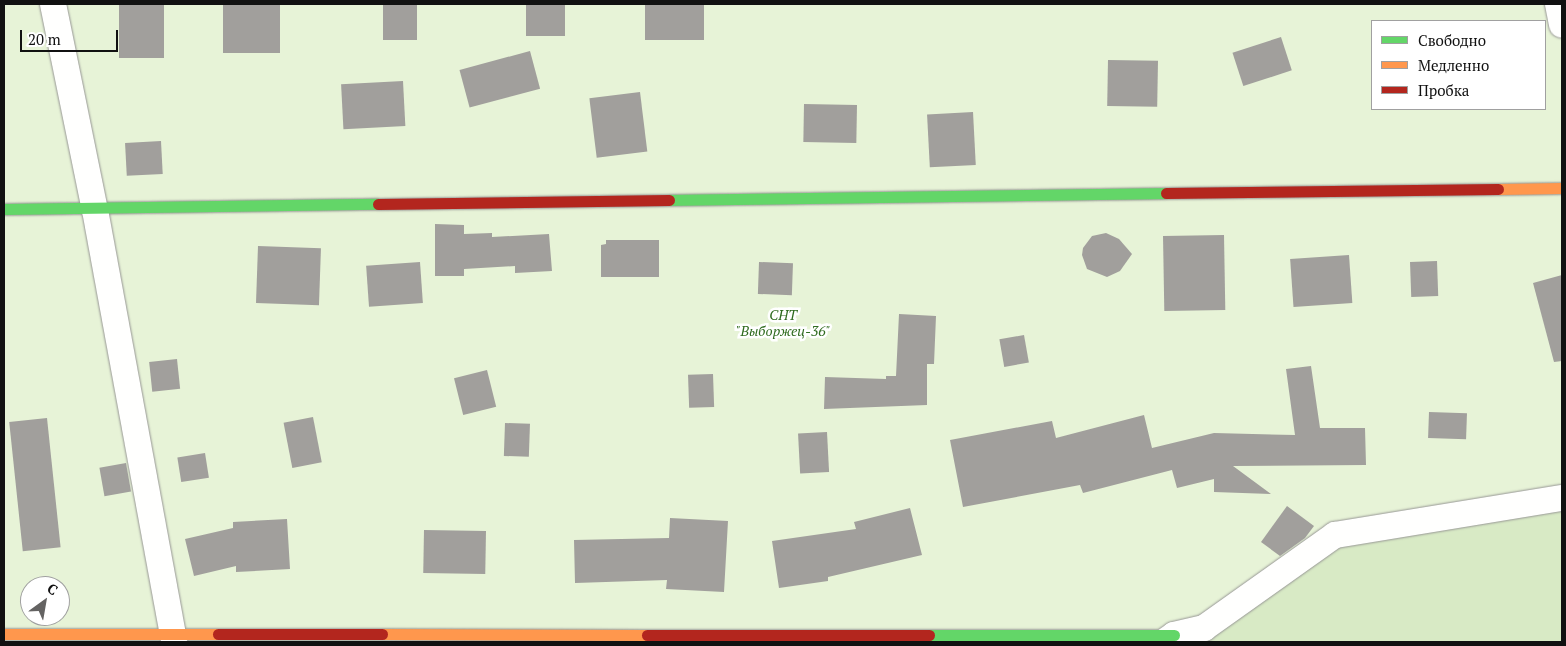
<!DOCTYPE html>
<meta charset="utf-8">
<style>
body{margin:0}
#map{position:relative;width:1566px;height:646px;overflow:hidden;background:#fdfcf7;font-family:"PT Serif",serif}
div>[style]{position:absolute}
.green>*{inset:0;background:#e7f3d7}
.forest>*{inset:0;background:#d8eac5}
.building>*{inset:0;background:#a19f9c;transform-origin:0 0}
.roads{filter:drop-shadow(0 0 1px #979795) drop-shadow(0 0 1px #979795)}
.street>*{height:26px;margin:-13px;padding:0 13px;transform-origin:13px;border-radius:13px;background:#fffffe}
.fast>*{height:11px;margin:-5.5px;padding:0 5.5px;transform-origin:5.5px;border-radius:5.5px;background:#63d668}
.slow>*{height:11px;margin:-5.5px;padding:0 5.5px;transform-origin:5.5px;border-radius:5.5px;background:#ff974d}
.jam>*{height:11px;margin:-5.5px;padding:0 5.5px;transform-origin:5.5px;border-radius:5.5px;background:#b3261e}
span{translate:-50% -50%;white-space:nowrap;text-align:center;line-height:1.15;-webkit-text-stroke:5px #fff;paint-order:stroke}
.park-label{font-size:14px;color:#2f6b1f;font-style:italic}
.frame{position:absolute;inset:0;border:5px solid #111;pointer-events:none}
.legend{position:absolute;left:1371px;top:20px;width:175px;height:90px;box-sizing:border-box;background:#fff;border:1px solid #a0a0a0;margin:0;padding:6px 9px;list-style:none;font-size:15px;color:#111}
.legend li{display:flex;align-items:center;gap:10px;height:25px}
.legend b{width:25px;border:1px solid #a0a0a0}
.north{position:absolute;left:20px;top:576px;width:50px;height:50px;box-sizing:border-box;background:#fff;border:1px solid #a0a0a0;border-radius:50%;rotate:32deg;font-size:14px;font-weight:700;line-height:20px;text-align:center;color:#111}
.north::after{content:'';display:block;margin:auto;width:18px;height:22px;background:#646362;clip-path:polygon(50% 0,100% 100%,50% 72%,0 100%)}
.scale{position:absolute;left:20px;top:30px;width:98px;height:22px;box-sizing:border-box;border:2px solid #111;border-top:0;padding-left:6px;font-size:15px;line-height:18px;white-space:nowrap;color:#111;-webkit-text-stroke:4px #fff;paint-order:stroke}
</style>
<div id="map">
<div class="green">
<i style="clip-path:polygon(evenodd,4px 4px,1562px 4px,1562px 499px,1172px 642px,4px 642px,4px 4px,1372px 21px,1545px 21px,1545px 109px,1372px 109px,1372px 21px,4px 4px,30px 586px,60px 586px,60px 616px,30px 616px,30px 586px)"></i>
</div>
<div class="forest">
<i style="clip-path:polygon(1562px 499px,1562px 642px,1172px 642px,1340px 534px)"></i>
</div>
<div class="building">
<i style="left:119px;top:4px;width:45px;height:54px"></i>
<i style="left:223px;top:4px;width:57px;height:49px"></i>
<i style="left:383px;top:4px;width:34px;height:36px"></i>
<i style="left:526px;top:4px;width:39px;height:32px"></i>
<i style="left:645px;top:4px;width:59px;height:36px"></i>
<i style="left:1281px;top:37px;width:35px;height:51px;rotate:72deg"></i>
<i style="left:530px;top:51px;width:39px;height:73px;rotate:75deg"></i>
<i style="left:1108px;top:60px;width:50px;height:46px;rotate:1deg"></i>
<i style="left:403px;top:81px;width:45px;height:62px;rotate:87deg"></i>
<i style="left:640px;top:92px;width:60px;height:51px;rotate:83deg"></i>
<i style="left:804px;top:104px;width:53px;height:38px;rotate:1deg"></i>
<i style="left:973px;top:112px;width:53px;height:46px;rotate:87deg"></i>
<i style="left:161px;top:141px;width:33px;height:36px;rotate:87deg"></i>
<i style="clip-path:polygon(435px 224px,464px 225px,464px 234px,492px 233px,492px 237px,549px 234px,552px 271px,515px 273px,515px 266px,464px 269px,464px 276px,435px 276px)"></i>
<i style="clip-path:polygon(1106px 233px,1119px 239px,1132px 254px,1120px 271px,1107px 277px,1087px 269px,1082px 255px,1083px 248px,1092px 236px)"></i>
<i style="left:1224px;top:235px;width:75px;height:61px;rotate:89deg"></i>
<i style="clip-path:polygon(606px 240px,659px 240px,659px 277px,601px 277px,601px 245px,606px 244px)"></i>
<i style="left:258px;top:246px;width:63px;height:57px;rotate:2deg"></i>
<i style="left:1349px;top:255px;width:48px;height:59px;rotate:86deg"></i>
<i style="left:1437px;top:261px;width:35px;height:27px;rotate:88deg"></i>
<i style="left:420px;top:262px;width:41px;height:54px;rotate:86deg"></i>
<i style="left:759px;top:262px;width:34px;height:32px;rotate:2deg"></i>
<i style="clip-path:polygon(1562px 275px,1562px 361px,1554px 362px,1533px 283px)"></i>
<i style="clip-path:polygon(899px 314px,936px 316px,934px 364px,927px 364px,927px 405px,824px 409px,825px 377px,886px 379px,886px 376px,896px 376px)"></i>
<i style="left:1024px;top:335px;width:28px;height:25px;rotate:80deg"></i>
<i style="left:177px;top:359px;width:30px;height:28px;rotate:84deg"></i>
<i style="clip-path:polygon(1311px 366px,1320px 428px,1365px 428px,1366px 465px,1233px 466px,1271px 494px,1214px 492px,1214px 479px,1177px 488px,1172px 470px,1083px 493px,1080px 485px,963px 507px,950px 440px,1052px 421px,1056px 438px,1144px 415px,1152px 448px,1214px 433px,1295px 435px,1286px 369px)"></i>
<i style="left:487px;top:370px;width:38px;height:34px;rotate:76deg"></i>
<i style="left:713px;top:374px;width:33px;height:25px;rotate:88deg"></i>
<i style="left:1429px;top:412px;width:38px;height:26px;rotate:2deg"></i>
<i style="left:313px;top:417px;width:46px;height:30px;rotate:79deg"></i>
<i style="left:47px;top:418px;width:130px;height:38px;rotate:84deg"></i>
<i style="left:505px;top:423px;width:25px;height:33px;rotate:2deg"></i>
<i style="left:827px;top:432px;width:40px;height:29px;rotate:87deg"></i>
<i style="left:205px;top:453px;width:25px;height:28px;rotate:81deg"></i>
<i style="left:126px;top:463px;width:29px;height:27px;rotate:80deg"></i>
<i style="clip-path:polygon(1287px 506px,1314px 526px,1305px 538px,1280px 556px,1261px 542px)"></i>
<i style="clip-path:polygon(910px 508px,922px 555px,828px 577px,828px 581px,779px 588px,772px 541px,856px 529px,854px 522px)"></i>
<i style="clip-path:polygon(670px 518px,728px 521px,724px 592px,666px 589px,667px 580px,575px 583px,574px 540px,669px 538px)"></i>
<i style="clip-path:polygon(287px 519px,290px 569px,236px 572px,236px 566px,194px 576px,185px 539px,233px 528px,233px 522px)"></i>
<i style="left:424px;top:530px;width:62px;height:43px;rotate:1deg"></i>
</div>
<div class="roads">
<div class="street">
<i style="left:53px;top:4px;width:210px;rotate:78.5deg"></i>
<i style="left:95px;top:210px;width:439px;rotate:79.6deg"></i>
<i style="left:1558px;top:4px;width:21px;rotate:79deg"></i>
<i style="left:1164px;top:642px;width:12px;rotate:-35deg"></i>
<i style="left:1174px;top:635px;width:31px;rotate:-13deg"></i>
<i style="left:1204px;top:628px;width:161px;rotate:-35.4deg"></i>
<i style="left:1335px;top:535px;width:230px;rotate:-9.3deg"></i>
</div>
<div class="fast">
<i style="left:669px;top:200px;width:497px;rotate:-0.8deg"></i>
<i style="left:4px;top:209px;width:374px;rotate:-0.8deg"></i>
<i style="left:929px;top:635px;width:245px"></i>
</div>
<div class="slow">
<i style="left:1498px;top:189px;width:64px;rotate:-0.9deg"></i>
<i style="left:4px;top:634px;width:214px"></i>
<i style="left:382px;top:634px;width:265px;rotate:0.2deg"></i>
</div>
<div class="jam">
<i style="left:1166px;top:193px;width:332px;rotate:-0.7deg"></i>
<i style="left:378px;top:204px;width:291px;rotate:-0.8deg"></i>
<i style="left:218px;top:634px;width:164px"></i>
<i style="left:647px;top:635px;width:282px"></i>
</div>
</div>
<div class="park-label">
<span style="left:783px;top:323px">СНТ<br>"Выборжец-36"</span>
</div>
<div class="frame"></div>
<ul class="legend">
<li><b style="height:6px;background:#63d668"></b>Свободно</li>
<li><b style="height:6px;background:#ff974d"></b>Медленно</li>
<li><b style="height:6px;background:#b3261e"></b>Пробка</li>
</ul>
<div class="north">С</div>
<div class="scale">20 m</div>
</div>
